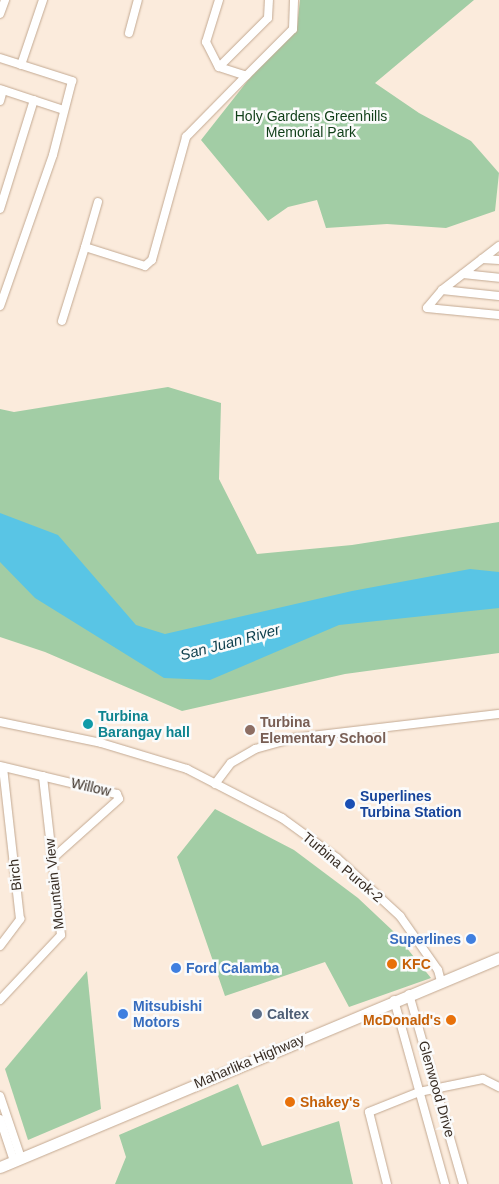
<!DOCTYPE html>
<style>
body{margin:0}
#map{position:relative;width:499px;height:1184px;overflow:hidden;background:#fbebdc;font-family:Arial,sans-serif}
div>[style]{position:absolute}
.green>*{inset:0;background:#a2cda5}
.water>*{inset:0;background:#59c5e5}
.roads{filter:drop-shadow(0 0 1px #c3a992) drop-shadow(0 0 1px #c3a992)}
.minor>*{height:8px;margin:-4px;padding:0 4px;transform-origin:4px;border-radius:4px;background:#fff}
.highway>*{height:11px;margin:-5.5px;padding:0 5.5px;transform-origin:5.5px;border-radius:5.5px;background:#fff}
.dots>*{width:14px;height:14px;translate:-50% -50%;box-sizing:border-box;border:2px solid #fbfbfb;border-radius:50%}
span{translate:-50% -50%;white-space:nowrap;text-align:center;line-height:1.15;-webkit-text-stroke:5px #fbfbfb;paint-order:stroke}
.park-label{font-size:14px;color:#0f3e17}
.culture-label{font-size:14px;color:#0d838f;font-weight:700}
.left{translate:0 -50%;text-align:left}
.education-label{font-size:14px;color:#785e54;font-weight:700}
.street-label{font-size:14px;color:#372c23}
.transit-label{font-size:14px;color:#164399;font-weight:700}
.shop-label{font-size:14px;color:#366cbe;font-weight:700}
.right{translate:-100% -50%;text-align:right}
.food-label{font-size:14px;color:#c56008;font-weight:700}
.service-label{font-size:14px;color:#4e5e75;font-weight:700}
.water-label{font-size:15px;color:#0d3e4c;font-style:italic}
</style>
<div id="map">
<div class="green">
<i style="clip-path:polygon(300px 0,474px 0,375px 83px,419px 113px,471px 141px,499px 173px,495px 211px,446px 228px,387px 224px,326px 228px,317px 200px,288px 207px,268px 221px,201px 140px,249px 79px,297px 27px)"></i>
<i style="clip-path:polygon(168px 387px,221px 403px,219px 479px,257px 554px,352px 545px,499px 522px,499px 653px,345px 674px,182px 711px,45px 652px,0 637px,0 409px,14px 412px)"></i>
<i style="clip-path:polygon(215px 809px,294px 850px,358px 898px,393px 931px,431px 978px,349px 1007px,325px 962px,225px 996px,177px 857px)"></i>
<i style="clip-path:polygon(87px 971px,101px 1109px,28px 1140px,5px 1069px)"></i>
<i style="clip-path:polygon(238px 1084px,262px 1146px,339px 1121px,353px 1184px,115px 1184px,126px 1157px,119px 1135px)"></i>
</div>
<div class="water">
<i style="clip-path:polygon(0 513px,58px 535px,136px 625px,165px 634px,352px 591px,470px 569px,499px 572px,499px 608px,339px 625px,210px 680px,164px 678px,35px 598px,0 562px)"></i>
</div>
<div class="roads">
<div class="minor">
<i style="left:219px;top:0;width:44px;rotate:107.2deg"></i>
<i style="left:206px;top:42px;width:28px;rotate:63deg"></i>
<i style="left:219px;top:67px;width:28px;rotate:18deg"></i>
<i style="left:246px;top:76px;width:66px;rotate:-45deg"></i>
<i style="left:293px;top:29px;width:29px;rotate:-88deg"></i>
<i style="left:0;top:14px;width:15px;rotate:-70deg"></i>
<i style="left:129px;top:33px;width:34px;rotate:-75deg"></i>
<i style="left:0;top:58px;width:76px;rotate:17.7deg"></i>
<i style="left:72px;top:81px;width:76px;rotate:104.4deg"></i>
<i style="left:53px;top:155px;width:160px;rotate:109.3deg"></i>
<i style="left:21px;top:65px;width:69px;rotate:-71.3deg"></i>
<i style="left:219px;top:67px;width:69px;rotate:-45deg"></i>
<i style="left:268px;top:18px;width:18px;rotate:-87deg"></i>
<i style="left:0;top:89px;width:67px;rotate:18.2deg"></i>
<i style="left:0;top:101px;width:11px;rotate:-75deg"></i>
<i style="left:98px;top:202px;width:47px;rotate:106.1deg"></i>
<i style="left:85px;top:247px;width:63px;rotate:17.6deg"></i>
<i style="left:145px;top:266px;width:9px;rotate:-41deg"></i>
<i style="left:152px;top:260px;width:128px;rotate:-74.5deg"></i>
<i style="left:186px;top:137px;width:86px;rotate:-45.5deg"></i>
<i style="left:0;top:209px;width:114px;rotate:-72.7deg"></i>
<i style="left:499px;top:246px;width:72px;rotate:142.3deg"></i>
<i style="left:442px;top:290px;width:23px;rotate:130deg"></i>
<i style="left:427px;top:308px;width:72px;rotate:5.6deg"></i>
<i style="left:482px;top:259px;width:17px;rotate:3deg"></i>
<i style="left:463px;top:274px;width:36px;rotate:6deg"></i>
<i style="left:442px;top:290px;width:57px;rotate:6deg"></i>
<i style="left:62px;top:321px;width:77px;rotate:-72.7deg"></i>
<i style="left:0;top:722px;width:103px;rotate:11.7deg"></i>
<i style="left:101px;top:743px;width:90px;rotate:16.8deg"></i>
<i style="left:187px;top:769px;width:107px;rotate:27.3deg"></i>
<i style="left:282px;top:818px;width:68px;rotate:36deg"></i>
<i style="left:337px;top:858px;width:86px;rotate:42.6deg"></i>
<i style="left:400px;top:916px;width:66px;rotate:54.9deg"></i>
<i style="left:438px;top:970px;width:11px;rotate:75deg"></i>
<i style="left:0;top:766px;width:120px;rotate:13.5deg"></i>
<i style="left:117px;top:794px;width:5px;rotate:68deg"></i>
<i style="left:119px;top:799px;width:90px;rotate:138.2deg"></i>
<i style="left:215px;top:784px;width:26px;rotate:-53deg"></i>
<i style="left:231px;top:763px;width:28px;rotate:-30deg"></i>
<i style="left:255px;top:749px;width:41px;rotate:-15.8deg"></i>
<i style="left:294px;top:738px;width:206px;rotate:-6.7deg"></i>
<i style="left:0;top:946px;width:34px;rotate:-53deg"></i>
<i style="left:20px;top:919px;width:153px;rotate:-96.4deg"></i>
<i style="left:409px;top:994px;width:198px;rotate:74.1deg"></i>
<i style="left:0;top:1000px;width:89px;rotate:-46.8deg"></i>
<i style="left:61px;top:935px;width:160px;rotate:-96.5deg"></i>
<i style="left:394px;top:1000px;width:191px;rotate:74.5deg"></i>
<i style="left:0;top:1096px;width:65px;rotate:71.3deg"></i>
<i style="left:0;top:1119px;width:44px;rotate:71.6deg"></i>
<i style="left:387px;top:1184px;width:74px;rotate:-104deg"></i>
<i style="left:369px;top:1112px;width:54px;rotate:-21.8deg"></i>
<i style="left:419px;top:1092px;width:65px;rotate:-11.5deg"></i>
<i style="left:483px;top:1079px;width:18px;rotate:27deg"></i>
</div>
<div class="highway">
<i style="left:0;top:1167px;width:541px;rotate:-22.73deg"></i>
</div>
</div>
<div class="dots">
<i style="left:88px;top:724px;background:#0f9aa8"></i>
<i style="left:250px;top:730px;background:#8d6e63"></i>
<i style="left:350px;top:804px;background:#1a4fb4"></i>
<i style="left:471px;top:939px;background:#3f7fe0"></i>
<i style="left:392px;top:964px;background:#e8710a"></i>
<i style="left:176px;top:968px;background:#3f7fe0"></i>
<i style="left:123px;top:1014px;background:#3f7fe0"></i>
<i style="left:257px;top:1014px;background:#5c6f8a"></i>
<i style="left:451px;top:1020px;background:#e8710a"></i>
<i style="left:290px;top:1102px;background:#e8710a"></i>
</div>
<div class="park-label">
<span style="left:311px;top:124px">Holy Gardens Greenhills<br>Memorial Park</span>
</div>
<div class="culture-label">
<span class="left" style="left:98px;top:724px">Turbina<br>Barangay hall</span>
</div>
<div class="education-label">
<span class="left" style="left:260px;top:730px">Turbina<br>Elementary School</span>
</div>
<div class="street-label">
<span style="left:91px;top:787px;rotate:13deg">Willow</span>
<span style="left:343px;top:867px;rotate:40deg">Turbina Purok-2</span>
<span style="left:15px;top:875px;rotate:-96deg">Birch</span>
<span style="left:54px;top:884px;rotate:-96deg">Mountain View</span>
<span style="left:249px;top:1061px;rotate:-23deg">Maharlika Highway</span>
<span style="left:437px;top:1089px;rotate:74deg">Glenwood Drive</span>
</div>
<div class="transit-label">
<span class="left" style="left:360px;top:804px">Superlines<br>Turbina Station</span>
</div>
<div class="shop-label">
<span class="right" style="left:461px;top:939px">Superlines</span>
<span class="left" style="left:186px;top:968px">Ford Calamba</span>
<span class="left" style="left:133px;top:1014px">Mitsubishi<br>Motors</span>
</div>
<div class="food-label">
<span class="left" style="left:402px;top:964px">KFC</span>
<span class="right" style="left:441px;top:1020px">McDonald's</span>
<span class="left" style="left:300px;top:1102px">Shakey's</span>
</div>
<div class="service-label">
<span class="left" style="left:267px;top:1014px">Caltex</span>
</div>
<div class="water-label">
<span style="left:230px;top:642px;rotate:-15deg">San Juan River</span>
</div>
</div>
